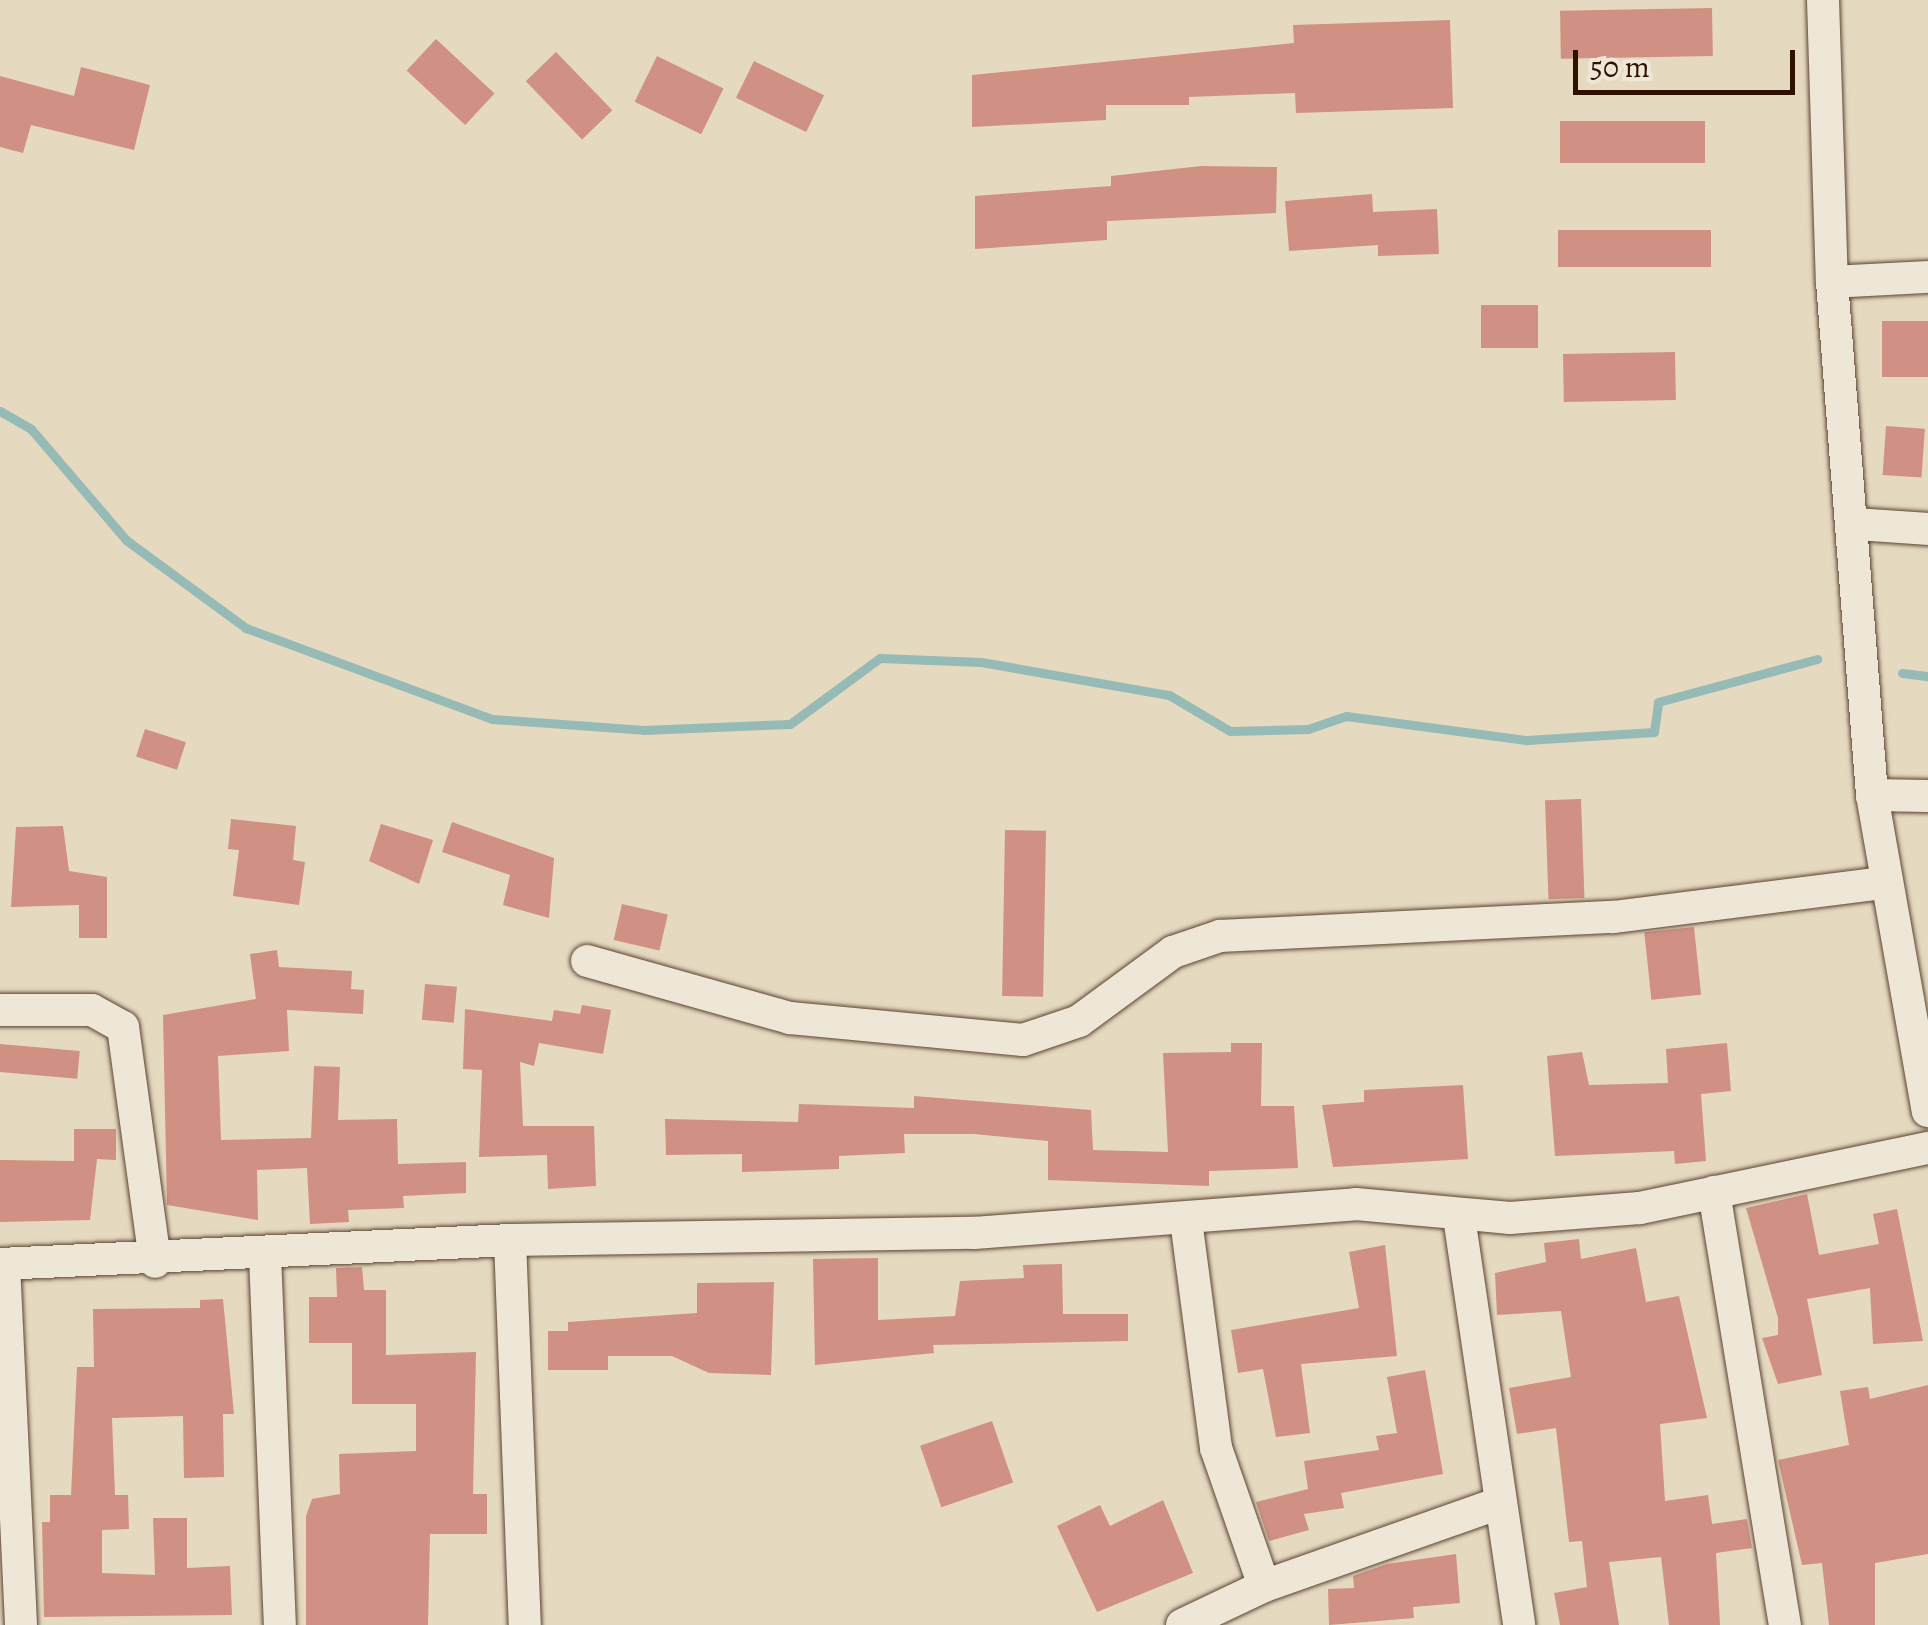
<!DOCTYPE html>
<style>
body{margin:0}
#map{position:relative;width:1928px;height:1625px;overflow:hidden;background:#e5d9c0;font-family:Alegreya,serif}
div>[style]{position:absolute}
.stream>*{height:9px;margin:-4.5px;padding:0 4.5px;transform-origin:4.5px;border-radius:4.5px;background:#96bab6}
.building>*{inset:0;background:#d09083;transform-origin:0 0}
.roads{filter:drop-shadow(0 0 2px #5c4330) drop-shadow(0 0 2px #5c4330)}
.minor>*{height:32px;margin:-16px;padding:0 16px;transform-origin:16px;border-radius:16px;background:#eee6d6}
span{translate:-50% -50%;white-space:nowrap;text-align:center;line-height:1.15;-webkit-text-stroke:10px #eee6d6;paint-order:stroke}
.scale{position:absolute;left:1573px;top:50px;width:222px;height:45px;box-sizing:border-box;border:5px solid #2e1100;border-top:0;padding-left:12px;font-size:30px;line-height:35px;white-space:nowrap;color:#2e1100;-webkit-text-stroke:8px #eee6d6;paint-order:stroke}
</style>
<div id="map">
<div class="stream">
<i style="left:0;top:411px;width:36px;rotate:30deg"></i>
<i style="left:31px;top:429px;width:146px;rotate:49.4deg"></i>
<i style="left:126px;top:540px;width:149px;rotate:36.3deg"></i>
<i style="left:246px;top:628px;width:262px;rotate:20.3deg"></i>
<i style="left:492px;top:719px;width:152px;rotate:4.1deg"></i>
<i style="left:644px;top:730px;width:146px;rotate:-2.4deg"></i>
<i style="left:790px;top:724px;width:112px;rotate:-36.3deg"></i>
<i style="left:880px;top:658px;width:101px;rotate:2.3deg"></i>
<i style="left:981px;top:662px;width:191px;rotate:10deg"></i>
<i style="left:1169px;top:695px;width:71px;rotate:30.5deg"></i>
<i style="left:1230px;top:731px;width:78px;rotate:-1.5deg"></i>
<i style="left:1308px;top:729px;width:40px;rotate:-18.9deg"></i>
<i style="left:1346px;top:716px;width:183px;rotate:7.6deg"></i>
<i style="left:1527px;top:740px;width:127px;rotate:-3.6deg"></i>
<i style="left:1654px;top:732px;width:30px;rotate:-82deg"></i>
<i style="left:1658px;top:702px;width:165px;rotate:-15.1deg"></i>
<i style="left:1902px;top:673px;width:26px;rotate:7deg"></i>
</div>
<div class="building">
<i style="left:1712px;top:8px;width:48px;height:152px;rotate:89deg"></i>
<i style="clip-path:polygon(1450px 20px,1453px 108px,1296px 113px,1295px 93px,1189px 97px,1189px 105px,1106px 105px,1106px 120px,972px 127px,972px 75px,1294px 43px,1293px 25px)"></i>
<i style="left:436px;top:39px;width:80px;height:43px;rotate:43deg"></i>
<i style="left:556px;top:52px;width:81px;height:42px;rotate:46deg"></i>
<i style="left:657px;top:56px;width:74px;height:51px;rotate:26deg"></i>
<i style="left:754px;top:61px;width:78px;height:41px;rotate:26deg"></i>
<i style="clip-path:polygon(81px 67px,150px 85px,134px 150px,31px 125px,23px 153px,0 147px,0 76px,74px 96px)"></i>
<i style="left:1560px;top:121px;width:145px;height:42px"></i>
<i style="clip-path:polygon(1201px 166px,1277px 167px,1276px 213px,1107px 221px,1107px 240px,975px 249px,975px 196px,1111px 186px,1111px 176px)"></i>
<i style="clip-path:polygon(1372px 194px,1373px 212px,1437px 209px,1439px 254px,1378px 256px,1378px 245px,1289px 251px,1285px 201px)"></i>
<i style="left:1711px;top:230px;width:37px;height:153px;rotate:90deg"></i>
<i style="left:1481px;top:305px;width:57px;height:43px"></i>
<i style="left:1928px;top:321px;width:56px;height:46px;rotate:90deg"></i>
<i style="left:1675px;top:352px;width:48px;height:112px;rotate:89deg"></i>
<i style="left:1886px;top:426px;width:39px;height:49px;rotate:4deg"></i>
<i style="left:145px;top:729px;width:43px;height:29px;rotate:18deg"></i>
<i style="left:1581px;top:799px;width:99px;height:36px;rotate:88deg"></i>
<i style="clip-path:polygon(231px 819px,296px 826px,293px 860px,305px 862px,299px 905px,233px 896px,239px 850px,228px 849px)"></i>
<i style="clip-path:polygon(452px 822px,554px 858px,549px 918px,503px 905px,510px 875px,442px 852px)"></i>
<i style="clip-path:polygon(381px 824px,433px 840px,419px 884px,369px 861px)"></i>
<i style="clip-path:polygon(63px 826px,69px 871px,107px 877px,107px 938px,79px 938px,79px 905px,11px 907px,16px 827px)"></i>
<i style="left:1005px;top:830px;width:41px;height:166px;rotate:1deg"></i>
<i style="left:622px;top:904px;width:47px;height:37px;rotate:13deg"></i>
<i style="left:1694px;top:927px;width:68px;height:50px;rotate:84deg"></i>
<i style="clip-path:polygon(277px 950px,279px 967px,352px 971px,351px 989px,364px 990px,363px 1014px,287px 1010px,289px 1051px,218px 1056px,221px 1140px,311px 1138px,314px 1066px,340px 1067px,338px 1120px,397px 1119px,398px 1164px,466px 1162px,466px 1193px,403px 1196px,404px 1208px,348px 1210px,349px 1222px,310px 1224px,307px 1168px,257px 1170px,258px 1220px,167px 1205px,163px 1015px,256px 999px,250px 954px)"></i>
<i style="left:425px;top:984px;width:32px;height:36px;rotate:5deg"></i>
<i style="clip-path:polygon(582px 1005px,611px 1010px,603px 1054px,539px 1043px,534px 1066px,520px 1062px,523px 1126px,594px 1126px,596px 1186px,548px 1189px,547px 1155px,479px 1157px,482px 1070px,463px 1069px,465px 1009px,552px 1021px,554px 1010px,580px 1014px)"></i>
<i style="clip-path:polygon(1231px 1043px,1262px 1043px,1261px 1106px,1294px 1106px,1298px 1168px,1209px 1171px,1209px 1186px,1048px 1180px,1048px 1141px,974px 1134px,904px 1134px,905px 1153px,839px 1156px,839px 1169px,742px 1172px,742px 1154px,666px 1155px,665px 1119px,798px 1122px,799px 1104px,914px 1108px,914px 1096px,1091px 1110px,1093px 1150px,1168px 1152px,1163px 1053px,1231px 1052px)"></i>
<i style="clip-path:polygon(1727px 1043px,1731px 1091px,1701px 1094px,1706px 1161px,1675px 1164px,1674px 1151px,1555px 1156px,1547px 1056px,1582px 1052px,1589px 1085px,1668px 1083px,1666px 1049px)"></i>
<i style="left:0;top:1044px;width:80px;height:28px;rotate:5deg"></i>
<i style="clip-path:polygon(1463px 1085px,1468px 1159px,1333px 1167px,1322px 1105px,1364px 1102px,1364px 1090px)"></i>
<i style="clip-path:polygon(74px 1129px,116px 1129px,116px 1160px,97px 1159px,90px 1220px,0 1222px,0 1160px,74px 1161px)"></i>
<i style="clip-path:polygon(1807px 1194px,1819px 1255px,1879px 1244px,1873px 1214px,1897px 1209px,1923px 1341px,1873px 1344px,1870px 1288px,1807px 1299px,1822px 1375px,1778px 1384px,1762px 1338px,1778px 1335px,1778px 1318px,1746px 1208px)"></i>
<i style="clip-path:polygon(1579px 1239px,1581px 1259px,1636px 1248px,1646px 1302px,1679px 1296px,1707px 1418px,1660px 1424px,1665px 1501px,1708px 1495px,1712px 1524px,1747px 1519px,1752px 1548px,1716px 1553px,1720px 1625px,1669px 1625px,1661px 1557px,1609px 1562px,1619px 1625px,1560px 1625px,1554px 1593px,1587px 1587px,1582px 1541px,1569px 1542px,1556px 1428px,1517px 1434px,1509px 1388px,1571px 1377px,1561px 1311px,1497px 1315px,1495px 1273px,1546px 1262px,1544px 1243px)"></i>
<i style="clip-path:polygon(1385px 1245px,1397px 1356px,1301px 1364px,1310px 1433px,1276px 1437px,1263px 1369px,1238px 1373px,1231px 1330px,1359px 1308px,1349px 1252px)"></i>
<i style="clip-path:polygon(878px 1258px,878px 1320px,955px 1316px,960px 1281px,1024px 1278px,1023px 1265px,1062px 1264px,1063px 1314px,1128px 1314px,1128px 1341px,933px 1345px,934px 1353px,815px 1365px,813px 1259px)"></i>
<i style="clip-path:polygon(362px 1267px,364px 1290px,386px 1290px,386px 1355px,476px 1352px,473px 1494px,487px 1494px,487px 1534px,430px 1534px,428px 1625px,306px 1625px,306px 1516px,312px 1499px,340px 1494px,339px 1454px,416px 1451px,416px 1404px,352px 1404px,352px 1343px,309px 1343px,309px 1297px,337px 1297px,336px 1268px)"></i>
<i style="clip-path:polygon(774px 1282px,771px 1375px,709px 1373px,672px 1356px,608px 1356px,608px 1370px,548px 1370px,548px 1331px,568px 1331px,568px 1322px,697px 1313px,697px 1283px)"></i>
<i style="clip-path:polygon(223px 1299px,234px 1414px,223px 1414px,224px 1477px,184px 1478px,183px 1416px,112px 1418px,115px 1495px,128px 1495px,129px 1529px,102px 1530px,102px 1573px,155px 1575px,153px 1518px,187px 1518px,187px 1568px,230px 1566px,232px 1615px,44px 1617px,42px 1522px,50px 1522px,50px 1495px,71px 1495px,77px 1367px,94px 1367px,93px 1309px,200px 1308px,200px 1300px)"></i>
<i style="clip-path:polygon(1425px 1370px,1443px 1474px,1341px 1493px,1344px 1508px,1304px 1514px,1309px 1530px,1269px 1541px,1256px 1502px,1308px 1489px,1304px 1461px,1379px 1450px,1376px 1436px,1397px 1433px,1387px 1377px)"></i>
<i style="clip-path:polygon(1928px 1385px,1928px 1554px,1875px 1563px,1875px 1625px,1829px 1625px,1822px 1563px,1802px 1565px,1778px 1460px,1849px 1445px,1840px 1391px,1868px 1387px,1870px 1399px)"></i>
<i style="left:992px;top:1421px;width:65px;height:76px;rotate:71deg"></i>
<i style="clip-path:polygon(1163px 1500px,1193px 1573px,1097px 1612px,1057px 1526px,1100px 1505px,1110px 1526px)"></i>
<i style="clip-path:polygon(1456px 1554px,1460px 1603px,1413px 1607px,1414px 1618px,1329px 1625px,1328px 1589px,1354px 1588px,1353px 1576px,1387px 1564px)"></i>
</div>
<div class="roads">
<div class="minor">
<i style="left:1823px;top:0;width:282px;rotate:88.2deg"></i>
<i style="left:1832px;top:282px;width:515px;rotate:85.54deg"></i>
<i style="left:1872px;top:795px;width:321px;rotate:80deg"></i>
<i style="left:1832px;top:282px;width:96px;rotate:-3deg"></i>
<i style="left:1855px;top:524px;width:73px;rotate:3.9deg"></i>
<i style="left:1872px;top:795px;width:56px;rotate:1deg"></i>
<i style="left:587px;top:961px;width:211px;rotate:15.7deg"></i>
<i style="left:790px;top:1018px;width:234px;rotate:5.4deg"></i>
<i style="left:1023px;top:1040px;width:59px;rotate:-18.7deg"></i>
<i style="left:1079px;top:1021px;width:117px;rotate:-36.3deg"></i>
<i style="left:1173px;top:952px;width:50px;rotate:-18.8deg"></i>
<i style="left:1220px;top:936px;width:393px;rotate:-2.8deg"></i>
<i style="left:1613px;top:917px;width:271px;rotate:-7.2deg"></i>
<i style="left:0;top:1010px;width:92px"></i>
<i style="left:92px;top:1010px;width:35px;rotate:29deg"></i>
<i style="left:123px;top:1027px;width:237px;rotate:82.2deg"></i>
<i style="left:1714px;top:1192px;width:439px;rotate:80.7deg"></i>
<i style="left:1459px;top:1217px;width:412px;rotate:81.6deg"></i>
<i style="left:1186px;top:1220px;width:230px;rotate:82.5deg"></i>
<i style="left:1216px;top:1448px;width:146px;rotate:70.8deg"></i>
<i style="left:510px;top:1240px;width:385px;rotate:87.8deg"></i>
<i style="left:265px;top:1255px;width:370px;rotate:87.7deg"></i>
<i style="left:0;top:1264px;width:511px;rotate:-2.69deg"></i>
<i style="left:510px;top:1240px;width:464px;rotate:-0.9deg"></i>
<i style="left:974px;top:1233px;width:383px;rotate:-4.3deg"></i>
<i style="left:1356px;top:1204px;width:155px;rotate:5.2deg"></i>
<i style="left:1510px;top:1218px;width:130px;rotate:-4.4deg"></i>
<i style="left:1640px;top:1208px;width:294px;rotate:-11.8deg"></i>
<i style="left:4px;top:1264px;width:361px;rotate:87.3deg"></i>
<i style="left:1182px;top:1625px;width:91px;rotate:-25.4deg"></i>
<i style="left:1264px;top:1586px;width:250px;rotate:-19.4deg"></i>
</div>
</div>
<div class="scale">50 m</div>
</div>
